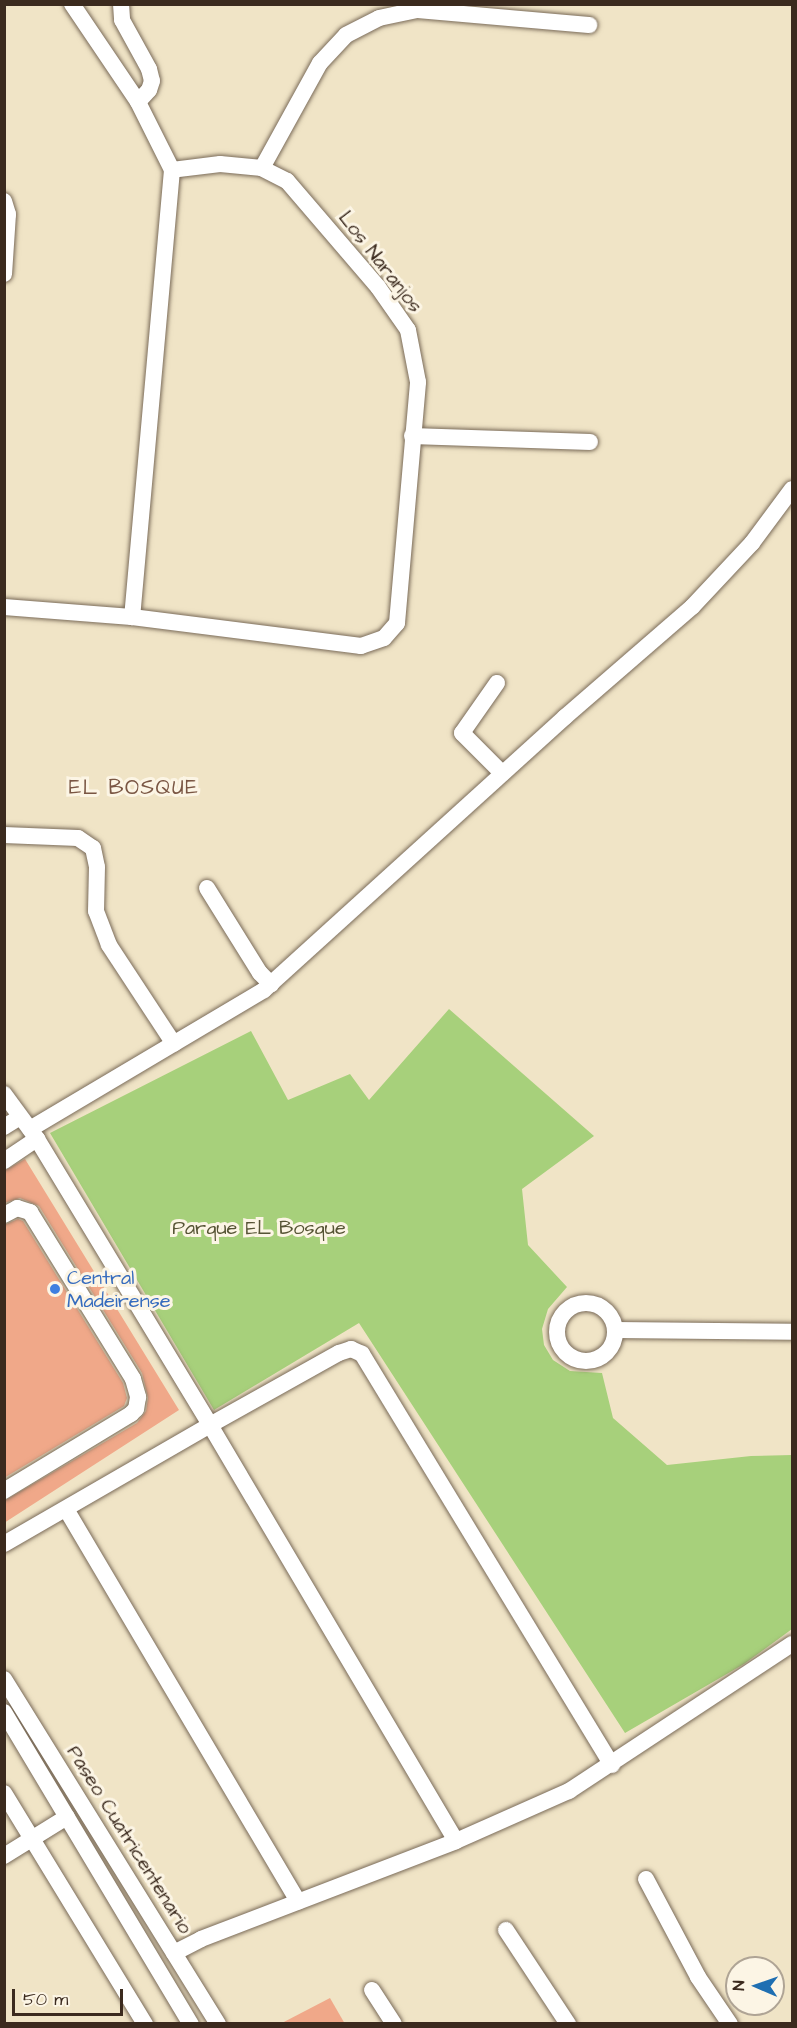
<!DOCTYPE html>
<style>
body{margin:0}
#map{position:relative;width:797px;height:2028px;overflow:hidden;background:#f0e4c6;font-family:"Architects Daughter",sans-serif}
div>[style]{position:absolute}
.green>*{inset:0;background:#a7d07b}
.building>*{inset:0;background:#f0a889}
.roads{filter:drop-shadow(0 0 2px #7a6b59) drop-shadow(0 0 2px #7a6b59)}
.minor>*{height:16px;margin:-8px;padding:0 8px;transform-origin:8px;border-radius:8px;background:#fff}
.minor>.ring{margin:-8px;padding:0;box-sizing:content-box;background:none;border:16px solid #fff;border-radius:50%}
.dots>*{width:16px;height:16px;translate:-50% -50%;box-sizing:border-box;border:3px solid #fcf5e5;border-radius:50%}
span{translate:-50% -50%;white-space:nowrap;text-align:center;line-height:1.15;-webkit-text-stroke:6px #fcf5e5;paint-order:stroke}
.street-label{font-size:20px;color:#3b2a1e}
.park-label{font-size:20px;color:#565435}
.shop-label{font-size:20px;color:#366cbe}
.left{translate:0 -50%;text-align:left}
.neighbourhood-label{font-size:21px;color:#7a5643;letter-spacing:1.5px}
.frame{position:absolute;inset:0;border:6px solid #3b2a1e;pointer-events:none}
.north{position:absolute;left:725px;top:1956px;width:60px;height:60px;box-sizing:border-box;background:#fcf5e5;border:2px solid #afa495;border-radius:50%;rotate:272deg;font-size:16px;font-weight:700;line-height:24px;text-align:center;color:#3b2a1e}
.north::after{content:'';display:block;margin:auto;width:21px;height:27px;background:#1f6fb2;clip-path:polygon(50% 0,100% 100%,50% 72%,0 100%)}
.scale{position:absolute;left:12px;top:1989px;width:111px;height:27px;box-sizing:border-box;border:3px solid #3b2a1e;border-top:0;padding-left:8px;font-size:18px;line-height:21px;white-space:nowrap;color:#3b2a1e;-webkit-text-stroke:4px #fcf5e5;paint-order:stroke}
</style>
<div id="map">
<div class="green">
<i style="clip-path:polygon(449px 1009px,594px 1136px,522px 1189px,528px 1245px,567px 1287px,548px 1309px,542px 1329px,544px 1345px,553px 1360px,570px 1371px,602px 1373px,613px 1418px,667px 1465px,751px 1456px,792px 1455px,792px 1629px,744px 1664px,625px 1733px,359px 1323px,214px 1410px,50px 1133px,251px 1031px,288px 1100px,350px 1074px,369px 1100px)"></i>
</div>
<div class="building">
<i style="clip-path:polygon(25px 1159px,179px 1410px,4px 1523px,4px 1501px,137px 1423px,146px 1411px,148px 1398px,142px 1373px,39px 1206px,20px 1198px,4px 1203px,4px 1171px)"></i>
<i style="clip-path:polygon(18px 1219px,23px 1221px,123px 1383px,127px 1398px,124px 1406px,4px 1478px,4px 1225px)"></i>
<i style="clip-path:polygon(330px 1998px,345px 2024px,280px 2024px)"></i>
</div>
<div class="roads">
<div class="minor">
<i style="left:72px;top:4px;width:118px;rotate:56deg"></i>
<i style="left:138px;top:102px;width:76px;rotate:63.4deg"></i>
<i style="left:172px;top:170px;width:449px;rotate:95.1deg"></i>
<i style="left:121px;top:4px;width:16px;rotate:86deg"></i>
<i style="left:122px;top:20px;width:56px;rotate:61.1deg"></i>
<i style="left:149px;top:69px;width:12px;rotate:76deg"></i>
<i style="left:152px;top:81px;width:9px;rotate:108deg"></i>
<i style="left:149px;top:90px;width:16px;rotate:133deg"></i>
<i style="left:262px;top:168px;width:120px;rotate:-61.1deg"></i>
<i style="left:320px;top:63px;width:38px;rotate:-47deg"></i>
<i style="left:346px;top:35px;width:37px;rotate:-27deg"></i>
<i style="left:379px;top:18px;width:39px;rotate:-12deg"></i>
<i style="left:417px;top:10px;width:173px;rotate:5deg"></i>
<i style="left:4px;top:201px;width:14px;rotate:73deg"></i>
<i style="left:8px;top:214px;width:60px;rotate:93.8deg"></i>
<i style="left:412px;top:436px;width:178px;rotate:1.9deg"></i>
<i style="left:4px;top:607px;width:128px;rotate:4.5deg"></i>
<i style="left:132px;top:617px;width:231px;rotate:7.2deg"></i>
<i style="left:361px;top:646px;width:24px;rotate:-19deg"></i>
<i style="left:384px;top:638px;width:20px;rotate:-49deg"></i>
<i style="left:397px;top:623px;width:242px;rotate:-85deg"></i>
<i style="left:418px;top:382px;width:53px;rotate:-100.9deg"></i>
<i style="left:408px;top:330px;width:52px;rotate:-124.9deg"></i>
<i style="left:378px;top:287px;width:140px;rotate:-130.6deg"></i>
<i style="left:287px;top:181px;width:28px;rotate:-153deg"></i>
<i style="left:262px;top:168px;width:42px;rotate:-174.6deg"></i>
<i style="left:220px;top:164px;width:48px;rotate:172.9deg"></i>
<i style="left:497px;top:683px;width:61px;rotate:125deg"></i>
<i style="left:462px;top:733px;width:57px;rotate:45deg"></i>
<i style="left:4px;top:835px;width:74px;rotate:2.3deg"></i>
<i style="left:78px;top:838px;width:18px;rotate:34deg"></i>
<i style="left:93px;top:848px;width:19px;rotate:78deg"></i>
<i style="left:97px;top:867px;width:44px;rotate:91.3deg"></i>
<i style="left:96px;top:911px;width:36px;rotate:69deg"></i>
<i style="left:109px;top:945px;width:118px;rotate:56.7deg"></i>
<i style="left:207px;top:888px;width:100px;rotate:58.1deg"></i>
<i style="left:260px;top:973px;width:16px;rotate:45deg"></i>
<i style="left:4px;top:1094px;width:56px;rotate:53.7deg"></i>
<i style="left:37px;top:1139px;width:334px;rotate:58.8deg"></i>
<i style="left:210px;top:1425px;width:483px;rotate:59.4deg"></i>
<i style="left:4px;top:1127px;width:19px;rotate:-32deg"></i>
<i style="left:30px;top:1129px;width:272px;rotate:-30.7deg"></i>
<i style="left:264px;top:990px;width:406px;rotate:-42.2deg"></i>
<i style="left:565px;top:717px;width:168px;rotate:-40.9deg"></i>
<i style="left:692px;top:607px;width:88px;rotate:-46.8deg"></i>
<i style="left:752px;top:543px;width:67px;rotate:-53.5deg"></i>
<i style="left:4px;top:1161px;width:40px;rotate:-34deg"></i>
<i style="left:4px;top:1215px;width:15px;rotate:-28deg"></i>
<i style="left:17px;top:1208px;width:14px;rotate:17deg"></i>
<i style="left:30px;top:1212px;width:196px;rotate:58.3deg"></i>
<i style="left:133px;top:1379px;width:19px;rotate:74deg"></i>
<i style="left:138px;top:1397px;width:12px;rotate:99deg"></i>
<i style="left:136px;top:1409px;width:7px;rotate:135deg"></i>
<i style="left:131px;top:1414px;width:149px;rotate:148.8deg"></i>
<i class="ring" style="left:557px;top:1303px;width:42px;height:42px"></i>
<i style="left:615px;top:1330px;width:177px;rotate:0.6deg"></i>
<i style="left:66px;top:1509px;width:456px;rotate:59.4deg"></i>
<i style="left:4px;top:1544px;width:238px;rotate:-30deg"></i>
<i style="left:210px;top:1425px;width:148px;rotate:-29.2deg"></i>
<i style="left:339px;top:1353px;width:13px;rotate:-18deg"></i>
<i style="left:351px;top:1349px;width:12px;rotate:24deg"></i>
<i style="left:362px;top:1354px;width:481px;rotate:58.7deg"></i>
<i style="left:4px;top:1679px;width:406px;rotate:58.2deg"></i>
<i style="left:4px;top:1712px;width:364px;rotate:59.1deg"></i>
<i style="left:4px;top:1793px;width:271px;rotate:58.6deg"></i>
<i style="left:4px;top:1856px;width:74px;rotate:-31.8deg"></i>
<i style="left:646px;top:1879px;width:111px;rotate:62deg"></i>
<i style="left:698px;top:1977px;width:57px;rotate:55.8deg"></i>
<i style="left:506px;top:1930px;width:113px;rotate:56.6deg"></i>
<i style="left:174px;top:1953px;width:30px;rotate:-27deg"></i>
<i style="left:201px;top:1939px;width:273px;rotate:-21deg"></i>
<i style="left:456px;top:1841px;width:124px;rotate:-23.9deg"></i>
<i style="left:569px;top:1791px;width:267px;rotate:-33.4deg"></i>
<i style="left:372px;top:1990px;width:40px;rotate:57.1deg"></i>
</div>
</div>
<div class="dots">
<i style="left:55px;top:1289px;background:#3f7fe0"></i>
</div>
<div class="street-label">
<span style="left:380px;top:262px;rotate:52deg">Los Naranjos</span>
<span style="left:129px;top:1840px;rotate:58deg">Paseo Cuatricentenario</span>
</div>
<div class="park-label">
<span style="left:259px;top:1228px">Parque EL Bosque</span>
</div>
<div class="shop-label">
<span class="left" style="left:67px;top:1290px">Central<br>Madeirense</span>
</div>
<div class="neighbourhood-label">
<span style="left:134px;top:788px">EL BOSQUE</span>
</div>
<div class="frame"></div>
<div class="north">N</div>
<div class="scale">50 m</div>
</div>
